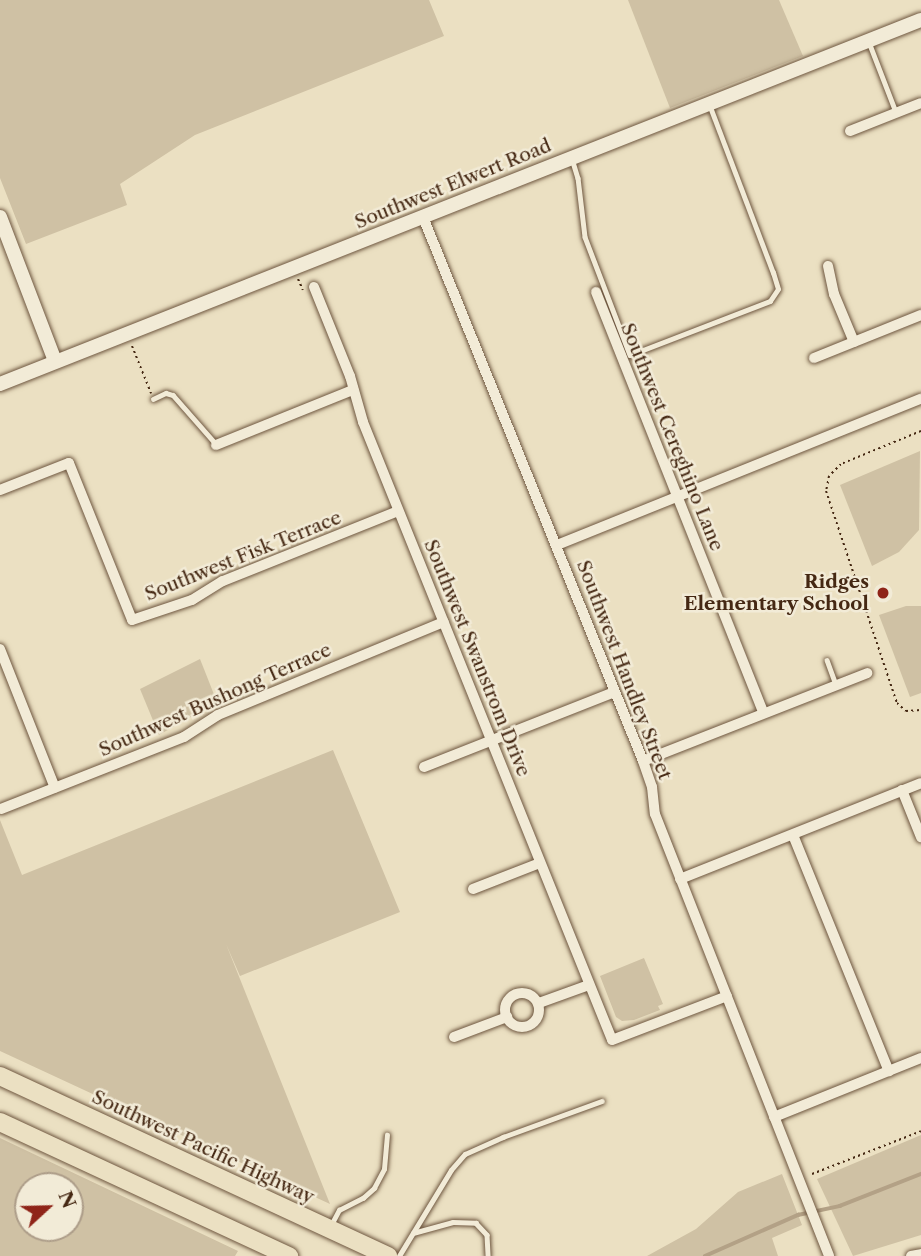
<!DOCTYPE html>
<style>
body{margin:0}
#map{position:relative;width:921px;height:1256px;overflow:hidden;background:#ebe0c2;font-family:"Libre Caslon Text",serif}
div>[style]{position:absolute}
.green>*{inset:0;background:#cfc1a4}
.stream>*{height:3.5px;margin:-1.75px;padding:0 1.75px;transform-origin:1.75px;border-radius:1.75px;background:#b3a186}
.path>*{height:2px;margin-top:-1px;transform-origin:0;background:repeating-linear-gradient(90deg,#452813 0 2px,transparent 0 5.5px)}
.roads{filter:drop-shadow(0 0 2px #6e563f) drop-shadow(0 0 2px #6e563f)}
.lane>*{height:4.5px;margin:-2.25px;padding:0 2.25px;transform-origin:2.25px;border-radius:2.25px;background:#f2ebd7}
.street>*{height:10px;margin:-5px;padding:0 5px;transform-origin:5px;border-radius:5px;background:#f2ebd7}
.street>.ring{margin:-5px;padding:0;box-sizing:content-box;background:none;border:10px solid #f2ebd7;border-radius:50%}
.secondary>*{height:14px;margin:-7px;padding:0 7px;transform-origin:7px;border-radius:7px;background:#f2ebd7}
.highway>*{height:18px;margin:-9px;padding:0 9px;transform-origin:9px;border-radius:9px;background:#ebe0c2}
.dots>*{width:19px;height:19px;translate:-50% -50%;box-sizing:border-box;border:4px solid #f2ebd7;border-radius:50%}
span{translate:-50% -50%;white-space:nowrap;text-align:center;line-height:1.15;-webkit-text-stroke:5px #f2ebd7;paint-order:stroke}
.street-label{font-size:19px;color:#452813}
.poi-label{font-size:19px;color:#452813;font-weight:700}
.right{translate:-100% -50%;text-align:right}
.north{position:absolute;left:14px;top:1172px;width:70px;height:70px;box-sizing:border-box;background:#f2ebd7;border:2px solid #ad9d89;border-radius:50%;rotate:68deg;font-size:19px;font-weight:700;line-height:28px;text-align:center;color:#452813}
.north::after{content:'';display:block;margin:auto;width:24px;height:32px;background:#8f2418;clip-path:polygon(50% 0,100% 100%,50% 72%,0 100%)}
</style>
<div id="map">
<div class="green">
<i style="clip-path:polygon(0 0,429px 0,444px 36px,195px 135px,120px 184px,127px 205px,26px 244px,0 178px)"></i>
<i style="clip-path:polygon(628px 0,779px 0,803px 56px,670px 108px)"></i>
<i style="clip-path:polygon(920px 451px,919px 530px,899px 552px,872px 566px,840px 485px)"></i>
<i style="clip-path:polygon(906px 606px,921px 606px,921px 693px,910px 697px,879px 615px)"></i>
<i style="clip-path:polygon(200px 659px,217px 702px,159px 735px,140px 689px)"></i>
<i style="clip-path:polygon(333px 750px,400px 912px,240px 976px,226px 944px,330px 1204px,0 1051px,0 820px,22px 875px)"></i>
<i style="clip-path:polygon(644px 958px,663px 1004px,658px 1006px,660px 1010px,634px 1020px,622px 1021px,616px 1017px,600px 976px)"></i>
<i style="clip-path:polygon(921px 1135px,921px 1235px,853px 1256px,817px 1179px)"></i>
<i style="clip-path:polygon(evenodd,0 1138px,238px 1251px,235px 1256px,0 1256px,0 1138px,28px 1186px,70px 1186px,70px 1228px,28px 1228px,28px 1186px)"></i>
<i style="clip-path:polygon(782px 1174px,802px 1225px,772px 1238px,778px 1256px,647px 1256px,696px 1229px,738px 1192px)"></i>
</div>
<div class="stream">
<i style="left:705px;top:1256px;width:102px;rotate:-23.8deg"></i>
<i style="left:798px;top:1215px;width:43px;rotate:-12.1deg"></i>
<i style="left:840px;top:1206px;width:87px;rotate:-21.6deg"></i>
</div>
<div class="path">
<i style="left:298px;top:279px;width:12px;rotate:66deg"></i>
<i style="left:132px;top:346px;width:51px;rotate:68deg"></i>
<i style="left:921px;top:431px;width:87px;rotate:157.6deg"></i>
<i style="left:841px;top:464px;width:17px;rotate:135deg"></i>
<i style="left:829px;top:476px;width:15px;rotate:101deg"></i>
<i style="left:826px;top:491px;width:224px;rotate:71.5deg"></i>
<i style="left:897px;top:703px;width:12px;rotate:42deg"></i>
<i style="left:906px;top:711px;width:15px;rotate:-4deg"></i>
<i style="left:812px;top:1174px;width:117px;rotate:-21.5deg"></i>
</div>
<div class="roads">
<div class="lane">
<i style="left:869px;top:42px;width:75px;rotate:68.9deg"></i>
<i style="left:573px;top:162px;width:17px;rotate:73deg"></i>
<i style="left:578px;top:178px;width:59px;rotate:83.2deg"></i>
<i style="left:585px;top:237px;width:126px;rotate:69.1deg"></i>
<i style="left:630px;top:355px;width:150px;rotate:-21.1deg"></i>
<i style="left:770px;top:301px;width:14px;rotate:-56deg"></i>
<i style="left:778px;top:289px;width:17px;rotate:-107deg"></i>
<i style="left:773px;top:273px;width:178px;rotate:-110.8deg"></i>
<i style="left:153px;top:399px;width:14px;rotate:-25deg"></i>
<i style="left:166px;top:393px;width:7px;rotate:16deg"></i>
<i style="left:173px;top:395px;width:65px;rotate:48.7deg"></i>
<i style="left:827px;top:660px;width:27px;rotate:70deg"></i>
<i style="left:331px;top:1225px;width:17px;rotate:-62deg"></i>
<i style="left:339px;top:1210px;width:27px;rotate:-27deg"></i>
<i style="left:363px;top:1198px;width:15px;rotate:-42deg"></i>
<i style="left:374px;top:1188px;width:21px;rotate:-62deg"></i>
<i style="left:384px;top:1169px;width:34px;rotate:-85deg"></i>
<i style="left:413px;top:1233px;width:41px;rotate:-15.4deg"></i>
<i style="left:453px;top:1222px;width:23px;rotate:2deg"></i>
<i style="left:476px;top:1223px;width:16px;rotate:47deg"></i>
<i style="left:487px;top:1235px;width:21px;rotate:87deg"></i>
<i style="left:399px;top:1256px;width:100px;rotate:-58.8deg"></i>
<i style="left:451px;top:1170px;width:21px;rotate:-49deg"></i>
<i style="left:465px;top:1154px;width:42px;rotate:-24.1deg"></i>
<i style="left:503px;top:1137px;width:105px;rotate:-20deg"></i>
</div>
<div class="street">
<i style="left:850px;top:131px;width:76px;rotate:-21.5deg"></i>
<i style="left:423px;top:217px;width:587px;rotate:67.98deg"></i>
<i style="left:643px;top:761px;width:28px;rotate:71deg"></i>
<i style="left:652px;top:787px;width:27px;rotate:84deg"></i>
<i style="left:655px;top:814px;width:475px;rotate:68.5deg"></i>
<i style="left:828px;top:266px;width:29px;rotate:78deg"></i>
<i style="left:834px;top:294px;width:52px;rotate:67.4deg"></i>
<i style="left:314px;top:287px;width:96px;rotate:68deg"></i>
<i style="left:350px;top:376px;width:48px;rotate:74.2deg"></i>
<i style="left:363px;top:422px;width:666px;rotate:68.05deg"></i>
<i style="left:612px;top:1040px;width:123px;rotate:-20.9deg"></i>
<i style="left:596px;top:292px;width:452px;rotate:68.3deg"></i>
<i style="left:814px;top:358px;width:115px;rotate:-21.9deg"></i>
<i style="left:216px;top:445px;width:148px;rotate:-21.9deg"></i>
<i style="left:0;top:490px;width:74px;rotate:-21.4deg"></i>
<i style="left:69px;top:463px;width:169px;rotate:68.1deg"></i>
<i style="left:132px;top:620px;width:63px;rotate:-18.4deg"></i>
<i style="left:192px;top:600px;width:36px;rotate:-32deg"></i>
<i style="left:223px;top:581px;width:188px;rotate:-21.8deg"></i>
<i style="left:557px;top:545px;width:392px;rotate:-21.9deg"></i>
<i style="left:0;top:649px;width:149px;rotate:68.4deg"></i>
<i style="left:643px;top:761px;width:241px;rotate:-21.4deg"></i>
<i style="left:424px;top:767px;width:204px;rotate:-21.5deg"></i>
<i style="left:902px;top:790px;width:51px;rotate:68deg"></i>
<i style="left:1px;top:809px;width:197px;rotate:-21.5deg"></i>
<i style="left:184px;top:737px;width:40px;rotate:-32.9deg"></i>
<i style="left:218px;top:715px;width:244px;rotate:-22.4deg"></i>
<i style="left:793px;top:835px;width:255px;rotate:67.9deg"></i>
<i style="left:680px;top:879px;width:259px;rotate:-21.7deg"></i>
<i style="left:473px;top:889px;width:72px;rotate:-21.2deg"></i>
<i class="ring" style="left:505px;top:993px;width:24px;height:24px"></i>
<i style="left:539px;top:1003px;width:53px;rotate:-19.8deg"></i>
<i style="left:454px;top:1037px;width:57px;rotate:-20.7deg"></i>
<i style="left:774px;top:1117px;width:158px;rotate:-21.9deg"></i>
<i style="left:911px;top:1256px;width:10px;rotate:-11deg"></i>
</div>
<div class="secondary">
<i style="left:0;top:217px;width:154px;rotate:69.1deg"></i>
<i style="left:0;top:384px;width:990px;rotate:-21.57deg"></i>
</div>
<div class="highway">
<i style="left:0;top:1076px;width:428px;rotate:24.9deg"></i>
<i style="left:0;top:1122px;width:319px;rotate:24.9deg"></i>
</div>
</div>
<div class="dots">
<i style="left:883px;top:593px;background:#8f2418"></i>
</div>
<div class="street-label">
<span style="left:453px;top:184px;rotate:-22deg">Southwest Elwert Road</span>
<span style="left:672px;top:437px;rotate:68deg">Southwest Cereghino Lane</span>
<span style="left:243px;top:556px;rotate:-22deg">Southwest Fisk Terrace</span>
<span style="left:477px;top:658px;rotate:68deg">Southwest Swanstrom Drive</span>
<span style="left:624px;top:670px;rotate:69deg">Southwest Handley Street</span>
<span style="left:215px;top:700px;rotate:-24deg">Southwest Bushong Terrace</span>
<span style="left:203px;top:1147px;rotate:25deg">Southwest Pacific Highway</span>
</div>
<div class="poi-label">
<span class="right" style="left:869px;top:593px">Ridges<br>Elementary School</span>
</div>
<div class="north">N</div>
</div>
